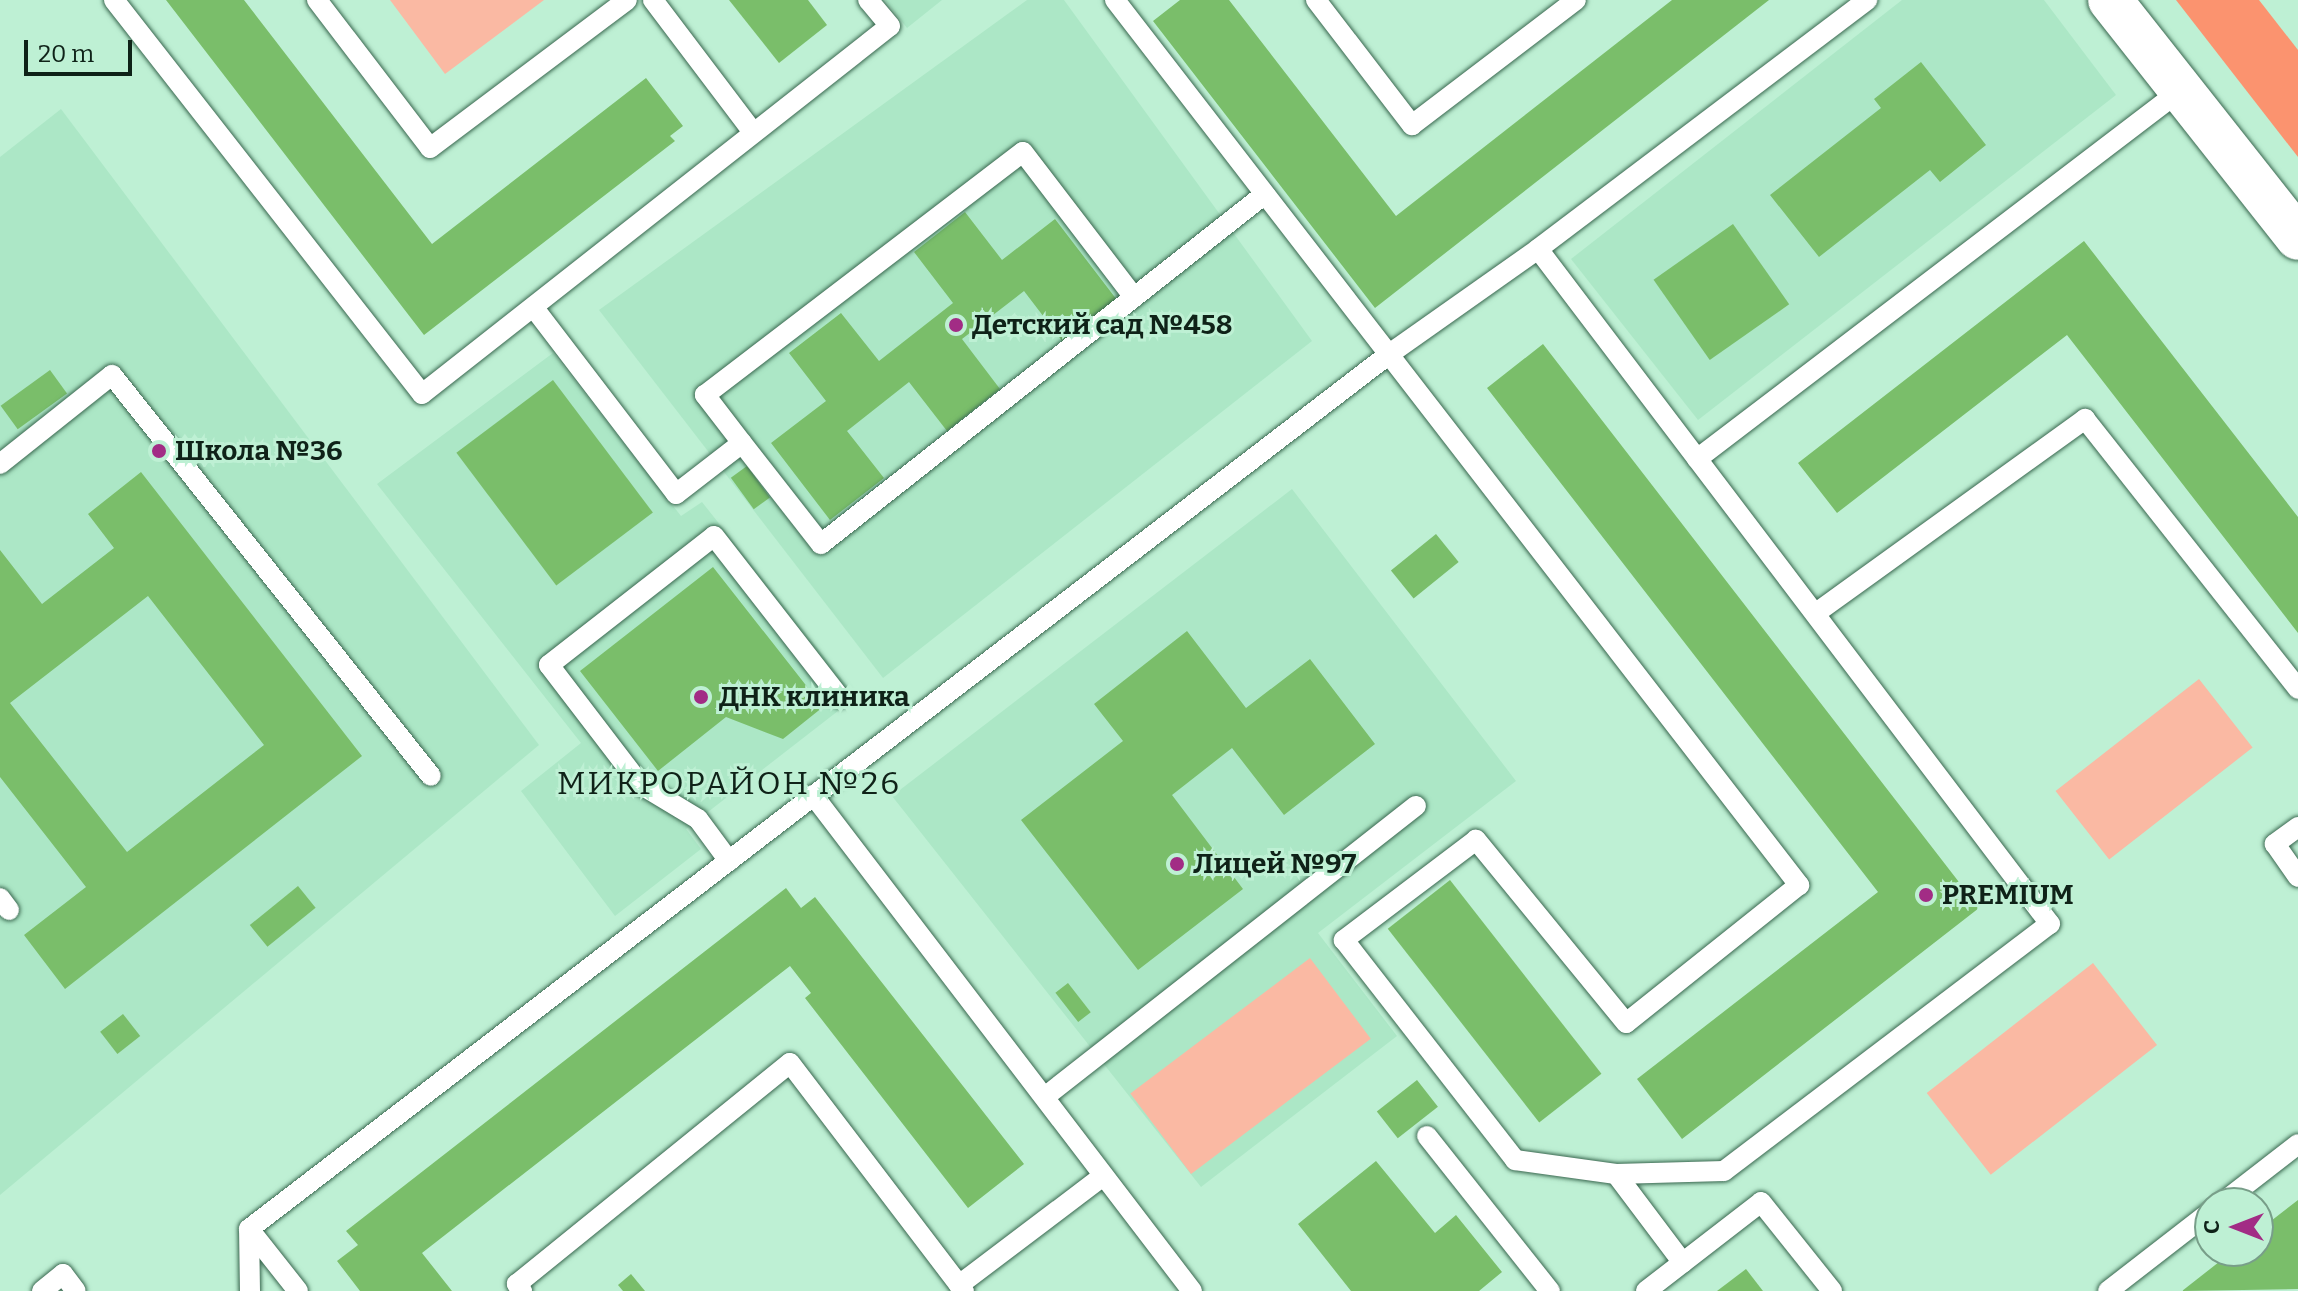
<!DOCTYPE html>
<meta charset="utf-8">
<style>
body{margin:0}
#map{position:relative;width:2298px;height:1291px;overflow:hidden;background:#bef0d4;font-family:Bitter,serif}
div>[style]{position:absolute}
.built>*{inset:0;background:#ace7c6}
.green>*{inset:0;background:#fab9a3;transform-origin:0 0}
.forest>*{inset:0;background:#fb936f}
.building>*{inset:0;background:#7abe6a;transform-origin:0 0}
.roads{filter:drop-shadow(0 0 2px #39674f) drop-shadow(0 0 2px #39674f)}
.service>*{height:20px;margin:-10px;padding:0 10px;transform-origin:10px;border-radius:10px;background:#fff}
.tertiary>*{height:44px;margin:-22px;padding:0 22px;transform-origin:22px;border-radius:22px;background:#fff}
.dots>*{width:22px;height:22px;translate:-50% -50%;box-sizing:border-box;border:4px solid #bef0d4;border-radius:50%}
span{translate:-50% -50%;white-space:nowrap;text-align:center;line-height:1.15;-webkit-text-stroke:6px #bef0d4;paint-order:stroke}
.poi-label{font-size:28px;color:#0f2218;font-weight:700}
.left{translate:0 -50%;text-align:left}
.quarter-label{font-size:32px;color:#0f2218;letter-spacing:2px}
.north{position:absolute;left:2194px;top:1187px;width:80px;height:80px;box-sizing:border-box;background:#bef0d4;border:2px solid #789e89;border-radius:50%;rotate:270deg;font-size:22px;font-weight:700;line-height:32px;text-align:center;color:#0f2218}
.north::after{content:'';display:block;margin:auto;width:28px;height:36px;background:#a22c85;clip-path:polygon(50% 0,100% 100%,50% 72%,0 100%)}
.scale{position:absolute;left:24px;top:40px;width:108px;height:36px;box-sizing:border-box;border:4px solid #0f2218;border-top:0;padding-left:10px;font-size:24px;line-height:28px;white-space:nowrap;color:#0f2218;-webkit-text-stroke:6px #bef0d4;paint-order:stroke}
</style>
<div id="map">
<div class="built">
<i style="clip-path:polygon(885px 0,942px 0,907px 28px)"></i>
<i style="clip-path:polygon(1027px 0,1064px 0,1312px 341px,883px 678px,599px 310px)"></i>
<i style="clip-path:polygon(1902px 0,2044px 0,2116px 95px,1698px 420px,1571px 259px)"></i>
<i style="clip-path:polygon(61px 109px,539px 745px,0 1195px,0 157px)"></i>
<i style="clip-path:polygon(553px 353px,681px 516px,702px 502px,856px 697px,686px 829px,701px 849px,615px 916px,521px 791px,581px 743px,377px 484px)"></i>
<i style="clip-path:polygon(1292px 489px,1516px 781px,1318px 933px,1397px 1036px,1201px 1187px,892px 796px)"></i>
</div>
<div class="green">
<i style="clip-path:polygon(390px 0,544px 0,445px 74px)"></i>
<i style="left:2199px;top:679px;width:87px;height:182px;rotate:52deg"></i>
<i style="left:1310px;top:958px;width:101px;height:225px;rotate:53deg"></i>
<i style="left:2093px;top:963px;width:104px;height:211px;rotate:52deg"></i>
</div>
<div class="forest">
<i style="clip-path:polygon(2176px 0,2259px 0,2298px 50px,2298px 157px)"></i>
</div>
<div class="building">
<i style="clip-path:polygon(166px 0,244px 0,432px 244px,646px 78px,683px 126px,670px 136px,675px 141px,424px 335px)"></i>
<i style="clip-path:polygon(729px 0,808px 0,827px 25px,779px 63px)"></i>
<i style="clip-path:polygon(1180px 0,1229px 0,1396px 216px,1672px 0,1769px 0,1375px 308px,1153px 21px)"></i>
<i style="clip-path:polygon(1921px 62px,1986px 145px,1940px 182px,1930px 170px,1819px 257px,1770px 195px,1881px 108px,1874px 99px)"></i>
<i style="clip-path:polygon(965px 212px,1002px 260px,1055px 219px,1117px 300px,1063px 342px,1024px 291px,962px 339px,1000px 389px,947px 431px,909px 382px,847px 431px,884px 478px,830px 520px,771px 443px,826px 401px,789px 353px,841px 313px,879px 361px,953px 303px,914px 252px)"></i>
<i style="left:1733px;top:224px;width:98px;height:97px;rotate:55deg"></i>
<i style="clip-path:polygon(2084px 241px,2298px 517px,2298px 633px,2067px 335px,1837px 513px,1798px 463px)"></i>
<i style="clip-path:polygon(1543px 344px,1979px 908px,1682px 1139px,1637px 1079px,1878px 892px,1487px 388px)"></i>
<i style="left:50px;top:370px;width:29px;height:61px;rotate:54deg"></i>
<i style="left:553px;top:380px;width:166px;height:121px;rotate:53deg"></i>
<i style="left:747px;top:466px;width:39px;height:20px;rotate:54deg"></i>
<i style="clip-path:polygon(evenodd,141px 472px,362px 756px,65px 989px,24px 935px,86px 887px,0 777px,0 550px,42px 604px,114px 548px,88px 514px,141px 472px,148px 596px,264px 745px,127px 852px,10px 703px,148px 596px)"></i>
<i style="left:1436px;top:534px;width:36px;height:58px;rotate:51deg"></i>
<i style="clip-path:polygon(713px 567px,823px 707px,783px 739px,726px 717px,658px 771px,580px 671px)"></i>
<i style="clip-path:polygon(1187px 631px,1246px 708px,1310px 659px,1375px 744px,1284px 815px,1232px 748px,1172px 795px,1243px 889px,1138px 970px,1021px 820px,1123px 741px,1094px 704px)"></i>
<i style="left:1450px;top:880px;width:246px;height:79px;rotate:52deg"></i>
<i style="left:298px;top:886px;width:28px;height:62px;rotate:51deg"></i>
<i style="clip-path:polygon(786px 888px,801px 908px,815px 897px,1024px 1164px,968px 1208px,805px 998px,811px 993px,790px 966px,422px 1253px,452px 1291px,360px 1291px,337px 1261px,358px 1245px,346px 1231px)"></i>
<i style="left:1068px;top:983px;width:37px;height:16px;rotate:52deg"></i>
<i style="left:123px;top:1014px;width:28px;height:29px;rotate:52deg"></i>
<i style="left:1417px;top:1080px;width:34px;height:51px;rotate:52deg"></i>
<i style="clip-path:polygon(1376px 1161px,1435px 1233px,1456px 1215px,1502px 1272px,1479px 1291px,1351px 1291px,1298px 1224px)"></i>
<i style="clip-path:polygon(2298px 1200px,2298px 1289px,2182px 1291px,2233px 1251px,2258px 1251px,2258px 1231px)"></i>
<i style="clip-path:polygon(1746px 1269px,1763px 1291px,1717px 1291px)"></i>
<i style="clip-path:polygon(631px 1274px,645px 1291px,623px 1291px,618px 1285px)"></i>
</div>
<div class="roads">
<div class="service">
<i style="left:114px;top:0;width:500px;rotate:51.98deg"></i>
<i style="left:422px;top:394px;width:595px;rotate:-38.18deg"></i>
<i style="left:890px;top:26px;width:34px;rotate:-130deg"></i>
<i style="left:317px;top:0;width:186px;rotate:52.6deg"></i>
<i style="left:430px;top:148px;width:246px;rotate:-36.9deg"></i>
<i style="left:653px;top:0;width:166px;rotate:52.9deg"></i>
<i style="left:1115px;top:0;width:1119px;rotate:52.3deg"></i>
<i style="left:1799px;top:885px;width:221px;rotate:141.4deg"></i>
<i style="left:1626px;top:1023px;width:237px;rotate:-129.3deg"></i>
<i style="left:1476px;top:840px;width:166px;rotate:142.9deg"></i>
<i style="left:1344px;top:940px;width:279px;rotate:52.1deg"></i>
<i style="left:1515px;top:1160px;width:102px;rotate:7.9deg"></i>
<i style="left:1616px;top:1174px;width:108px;rotate:-1.6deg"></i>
<i style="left:1724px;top:1171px;width:409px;rotate:-37.2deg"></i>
<i style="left:2050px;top:924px;width:847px;rotate:-127.18deg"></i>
<i style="left:1316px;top:0;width:158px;rotate:52.5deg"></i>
<i style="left:1412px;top:125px;width:206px;rotate:-37.3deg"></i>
<i style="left:534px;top:308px;width:234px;rotate:52.6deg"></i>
<i style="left:676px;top:494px;width:83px;rotate:-37.7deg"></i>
<i style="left:742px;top:443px;width:61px;rotate:-127.6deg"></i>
<i style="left:705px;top:395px;width:400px;rotate:-37.4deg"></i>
<i style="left:1023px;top:152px;width:183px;rotate:52.6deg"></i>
<i style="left:742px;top:443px;width:128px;rotate:52deg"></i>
<i style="left:821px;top:544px;width:565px;rotate:-38.25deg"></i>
<i style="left:1697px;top:459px;width:609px;rotate:-37.32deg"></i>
<i style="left:0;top:464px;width:143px;rotate:-38.5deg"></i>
<i style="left:112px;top:375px;width:512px;rotate:51.5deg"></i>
<i style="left:1816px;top:613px;width:332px;rotate:-35.8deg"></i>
<i style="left:2085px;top:419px;width:344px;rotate:51.7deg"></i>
<i style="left:813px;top:795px;width:624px;rotate:52.62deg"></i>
<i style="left:2298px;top:827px;width:29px;rotate:144deg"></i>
<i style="left:2275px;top:844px;width:40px;rotate:55.1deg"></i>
<i style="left:729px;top:861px;width:52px;rotate:-126.4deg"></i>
<i style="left:698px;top:819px;width:68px;rotate:-148.9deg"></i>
<i style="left:640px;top:784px;width:150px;rotate:-127.4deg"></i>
<i style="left:549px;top:665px;width:209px;rotate:-38deg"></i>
<i style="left:714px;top:536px;width:205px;rotate:52.1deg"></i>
<i style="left:0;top:898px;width:15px;rotate:53deg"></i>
<i style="left:1046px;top:1096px;width:470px;rotate:-38.1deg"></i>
<i style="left:1427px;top:1136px;width:198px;rotate:51.6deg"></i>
<i style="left:1616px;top:1174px;width:111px;rotate:53deg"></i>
<i style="left:2222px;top:1203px;width:96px;rotate:-37.8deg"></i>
<i style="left:249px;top:1229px;width:79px;rotate:51.7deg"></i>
<i style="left:959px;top:1285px;width:181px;rotate:-37.1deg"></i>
<i style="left:42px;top:1291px;width:27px;rotate:-39deg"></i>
<i style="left:63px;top:1274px;width:21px;rotate:53deg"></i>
<i style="left:250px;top:1291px;width:62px;rotate:-90.9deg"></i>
<i style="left:249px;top:1229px;width:1436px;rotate:-37.5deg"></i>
<i style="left:1388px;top:355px;width:184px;rotate:-35.2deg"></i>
<i style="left:1538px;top:249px;width:413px;rotate:-37.1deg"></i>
<i style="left:522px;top:1291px;width:9px;rotate:-126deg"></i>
<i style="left:517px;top:1284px;width:351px;rotate:-39deg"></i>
<i style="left:790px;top:1063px;width:287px;rotate:52.7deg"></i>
<i style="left:1646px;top:1291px;width:145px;rotate:-37.7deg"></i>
<i style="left:1761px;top:1202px;width:114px;rotate:51.4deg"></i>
<i style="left:2108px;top:1291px;width:129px;rotate:-37.8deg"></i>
</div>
<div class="tertiary">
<i style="left:2110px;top:0;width:303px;rotate:51.7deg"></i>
</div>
</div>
<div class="dots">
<i style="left:956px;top:325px;background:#a22c85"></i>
<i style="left:159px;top:451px;background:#a22c85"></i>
<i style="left:701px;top:697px;background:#a22c85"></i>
<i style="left:1177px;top:864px;background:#a22c85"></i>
<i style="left:1926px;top:895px;background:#a22c85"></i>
</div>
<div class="poi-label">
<span class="left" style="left:972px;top:325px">Детский сад №458</span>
<span class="left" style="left:175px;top:451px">Школа №36</span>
<span class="left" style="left:719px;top:697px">ДНК клиника</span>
<span class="left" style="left:1193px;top:864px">Лицей №97</span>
<span class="left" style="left:1942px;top:895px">PREMIUM</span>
</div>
<div class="quarter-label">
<span style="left:729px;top:783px">МИКРОРАЙОН №26</span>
</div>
<div class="north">С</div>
<div class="scale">20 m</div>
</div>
